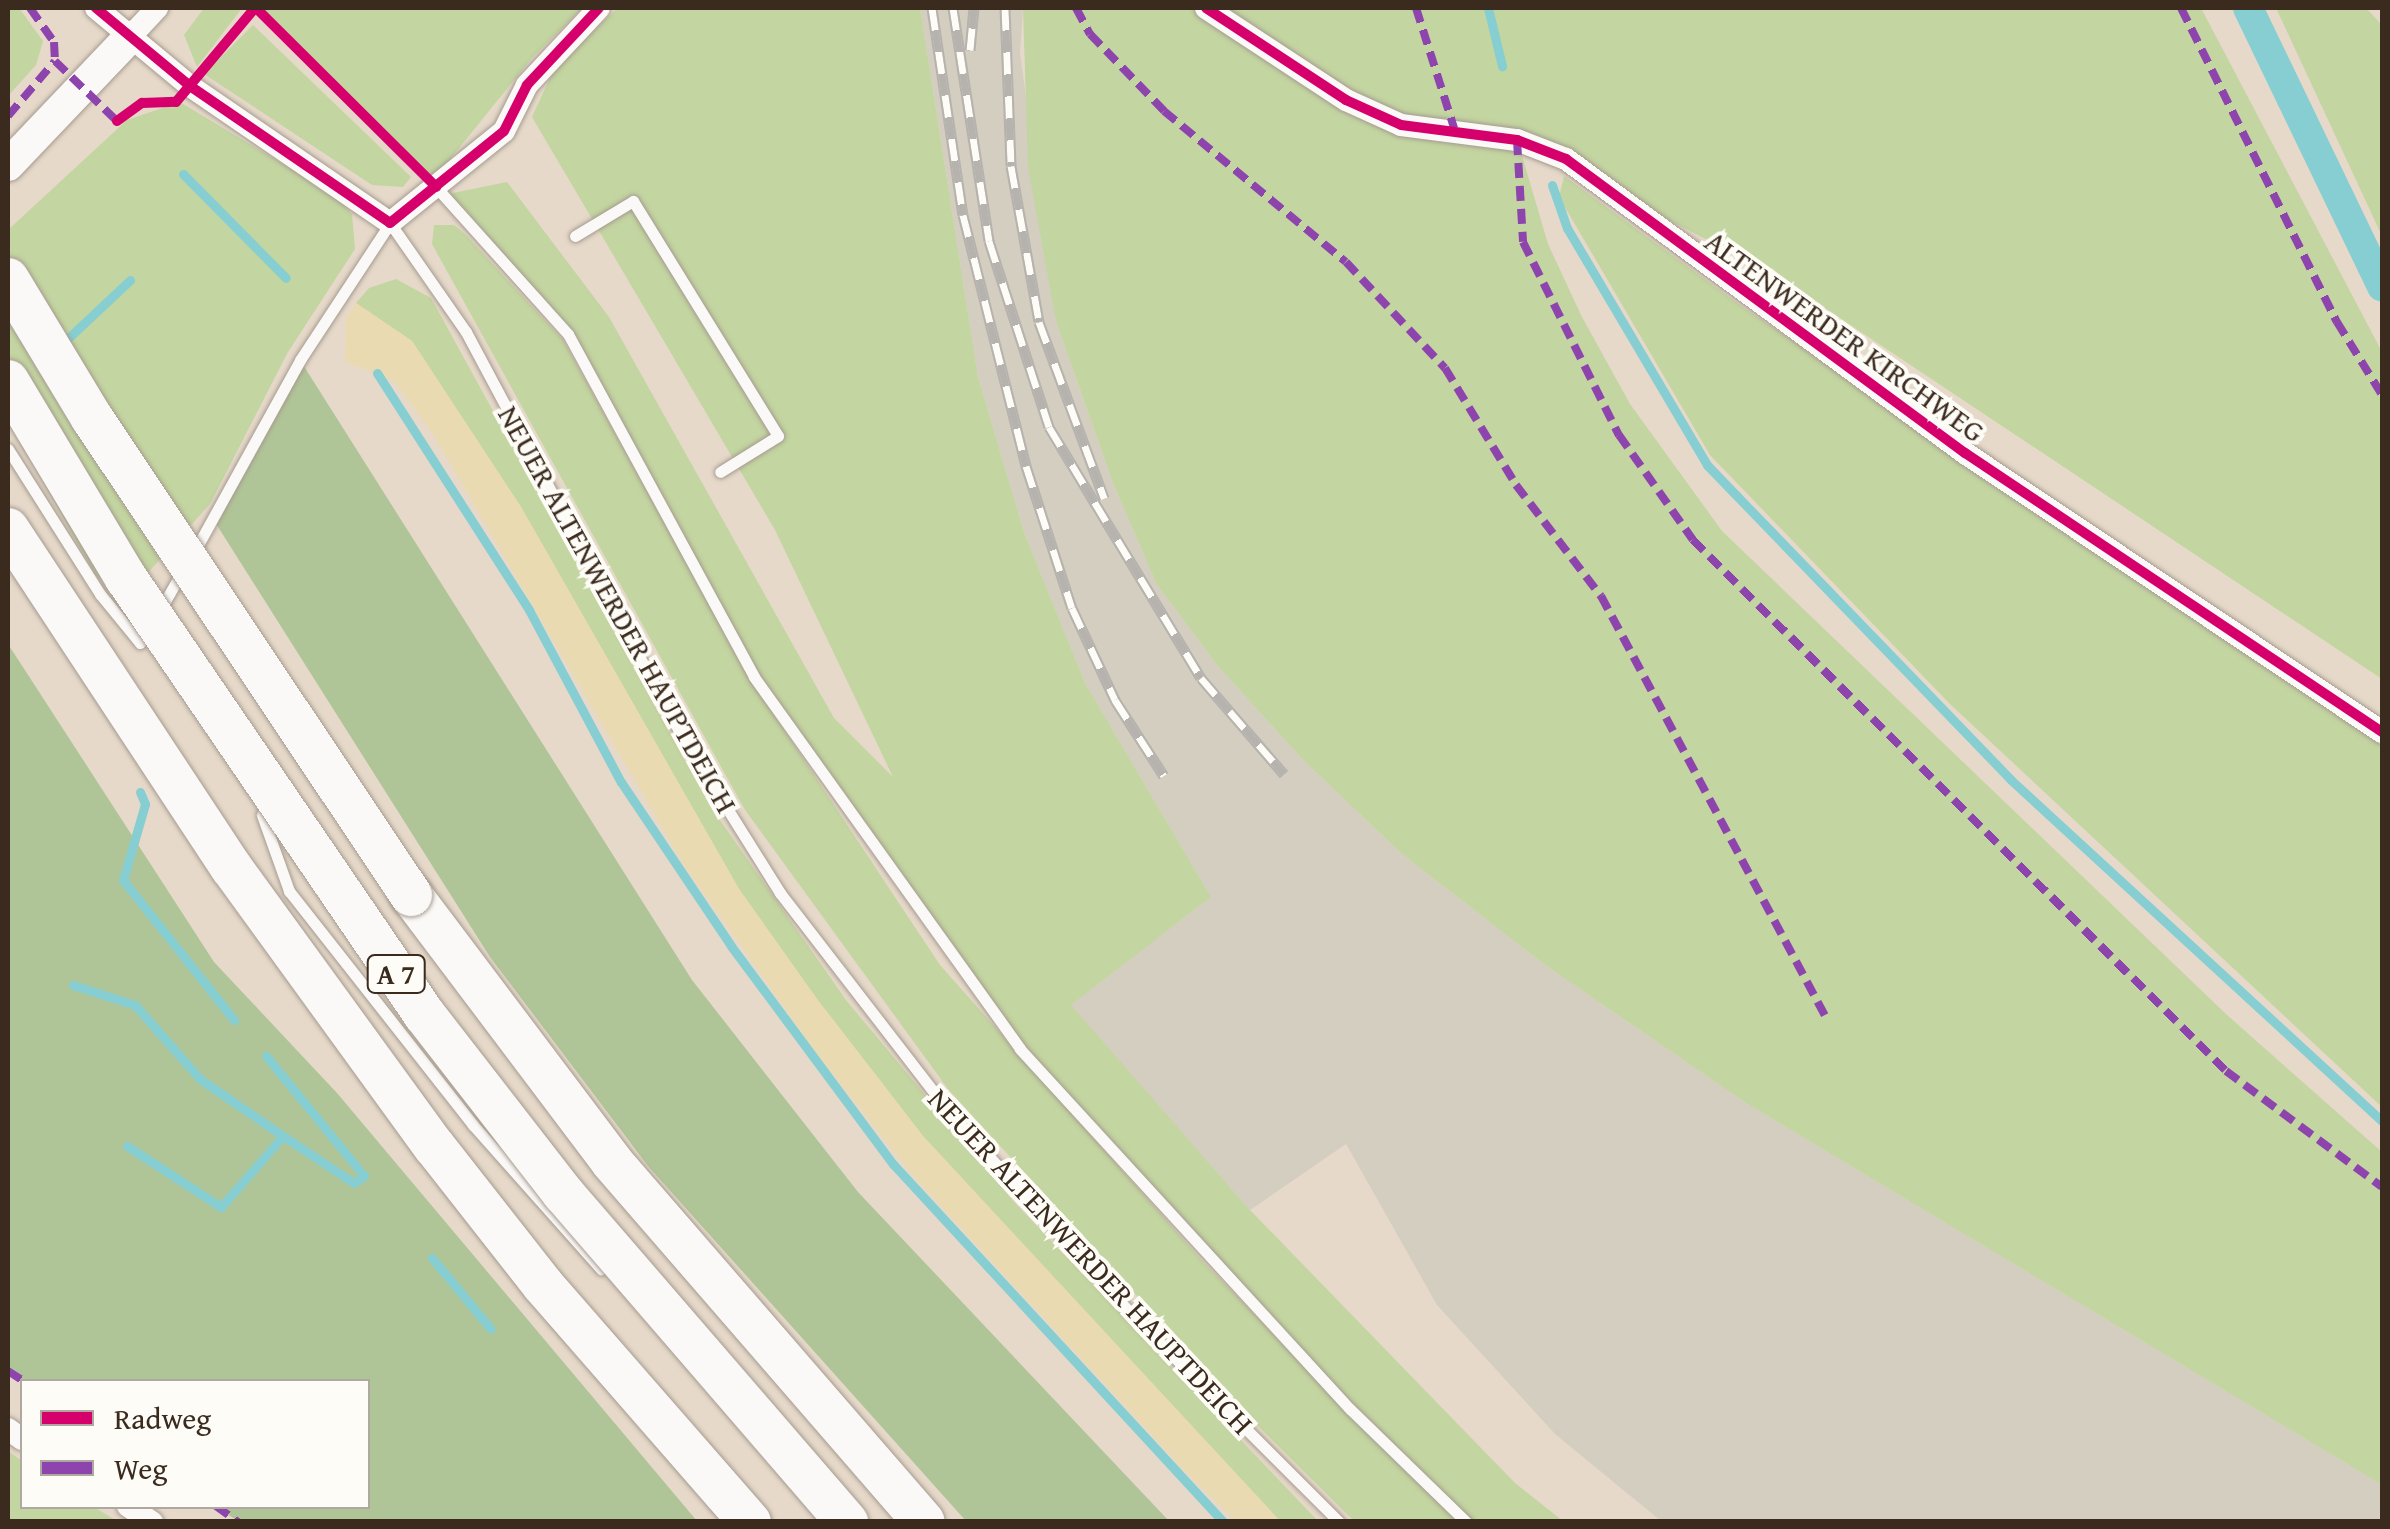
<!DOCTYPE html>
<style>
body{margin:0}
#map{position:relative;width:2390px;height:1529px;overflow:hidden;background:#e6d9c9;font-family:"Gentium Book Plus",serif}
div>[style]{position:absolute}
.industrial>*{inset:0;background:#d4cec0}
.green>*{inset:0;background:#c3d5a0}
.forest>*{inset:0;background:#b0c597}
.sand>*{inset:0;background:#eadab1}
.stream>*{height:9px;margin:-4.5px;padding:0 4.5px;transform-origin:4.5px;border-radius:4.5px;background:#86ced2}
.canal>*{height:30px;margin:-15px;padding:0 15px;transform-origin:15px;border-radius:15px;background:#86ced2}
.roads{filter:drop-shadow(0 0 2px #a59b90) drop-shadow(0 0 2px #a59b90)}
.service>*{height:11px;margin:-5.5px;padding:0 5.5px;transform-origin:5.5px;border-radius:5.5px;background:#fbf9f7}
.minor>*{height:22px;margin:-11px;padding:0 11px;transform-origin:11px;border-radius:11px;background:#fbf9f7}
.secondary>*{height:32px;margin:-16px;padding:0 16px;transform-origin:16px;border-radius:16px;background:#fbf9f7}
.motorway>*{height:42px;margin:-21px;padding:0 21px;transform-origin:21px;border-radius:21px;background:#fbf9f7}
.rail>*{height:11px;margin-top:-5.5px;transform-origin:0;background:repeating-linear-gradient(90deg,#fdfcf7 0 22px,#b6b2ae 0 44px);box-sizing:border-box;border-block:2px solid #b6b2ae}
.bridges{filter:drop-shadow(0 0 2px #a59b90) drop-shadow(0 0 2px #a59b90)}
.motorway-bridge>*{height:42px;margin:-21px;padding:0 21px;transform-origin:21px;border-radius:21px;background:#fbf9f7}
.quiet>*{height:8px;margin-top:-4px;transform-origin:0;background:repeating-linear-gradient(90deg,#8e44ad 0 15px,transparent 0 23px)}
.cycleway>*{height:10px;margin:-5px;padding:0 5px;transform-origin:5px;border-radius:5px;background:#d6006c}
span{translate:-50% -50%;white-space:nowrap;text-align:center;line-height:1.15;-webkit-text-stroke:8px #fdfcf7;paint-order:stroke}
.shield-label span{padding:2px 8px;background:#fdfcf7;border:2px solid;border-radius:8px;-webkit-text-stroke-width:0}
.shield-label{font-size:28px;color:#3b2a1e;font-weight:700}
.street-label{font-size:30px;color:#3b2a1e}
.frame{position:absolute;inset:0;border:10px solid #3b2a1e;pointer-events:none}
.legend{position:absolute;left:20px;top:1379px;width:350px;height:130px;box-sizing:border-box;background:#fdfcf7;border:2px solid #afa8a0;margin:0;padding:12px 18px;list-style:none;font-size:30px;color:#3b2a1e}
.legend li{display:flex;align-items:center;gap:20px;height:50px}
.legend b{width:50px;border:2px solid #afa8a0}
</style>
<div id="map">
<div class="industrial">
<i style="clip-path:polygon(920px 8px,1023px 8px,1020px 53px,1056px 321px,1113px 483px,1156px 583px,1217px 665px,1305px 762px,1402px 854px,1545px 965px,1746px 1103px,2382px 1485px,2382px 1521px,1661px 1521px,1555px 1434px,1437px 1305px,1346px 1144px,1250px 1210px,1070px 1005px,1211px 897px,1085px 683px,1024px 532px,978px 377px)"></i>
</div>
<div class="green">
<i style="clip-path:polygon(8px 8px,19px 8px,43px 41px,36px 65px,8px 96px)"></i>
<i style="clip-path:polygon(204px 8px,242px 8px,197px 67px,184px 35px)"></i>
<i style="clip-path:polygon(257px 8px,582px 8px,531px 59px,434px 179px)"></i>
<i style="clip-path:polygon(618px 8px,920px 8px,978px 377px,1024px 532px,1085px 683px,1211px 897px,1071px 1005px,1250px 1210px,1515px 1483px,1563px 1521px,1466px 1521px,1350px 1409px,1020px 1049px,754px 677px,568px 334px,448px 194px,507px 182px,609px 317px,834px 718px,893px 777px,775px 530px,532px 117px,556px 65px)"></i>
<i style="clip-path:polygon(1023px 8px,2201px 8px,2382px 352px,2382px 679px,1777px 276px,1518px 142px,1548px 244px,1582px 317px,1630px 404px,1722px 531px,2227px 1015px,2382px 1152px,2382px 1485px,1746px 1103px,1545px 965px,1402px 854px,1305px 762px,1217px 665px,1156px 583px,1113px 483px,1056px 321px,1028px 167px)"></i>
<i style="clip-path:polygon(2276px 8px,2366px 8px,2380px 23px,2382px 236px)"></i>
<i style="clip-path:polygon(253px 25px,411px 177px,403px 187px,372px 185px,204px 74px)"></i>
<i style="clip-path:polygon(180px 102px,334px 195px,352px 214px,355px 249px,288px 352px,210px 504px,127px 596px,96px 576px,8px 419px,8px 230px,127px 120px)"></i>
<i style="clip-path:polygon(1564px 176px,1744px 308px,2382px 739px,2382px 1107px,1950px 704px,1710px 455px,1559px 197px)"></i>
<i style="clip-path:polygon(434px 225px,454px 225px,466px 235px,563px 340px,759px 692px,940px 965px,1205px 1264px,1457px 1521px,1354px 1521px,1234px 1402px,948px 1089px,745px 810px,432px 244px)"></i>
<i style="clip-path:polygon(396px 279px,431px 298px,710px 806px,846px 1000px,1014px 1202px,1318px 1521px,1280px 1521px,923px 1136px,817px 999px,739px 889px,521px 507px,412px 341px,356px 303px,369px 288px)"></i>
<i style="clip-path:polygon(8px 1451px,22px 1461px,22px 1506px,94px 1507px,117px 1521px,8px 1521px)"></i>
</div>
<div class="forest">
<i style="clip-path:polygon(300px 360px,692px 980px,858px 1192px,1169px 1521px,966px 1521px,648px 1166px,490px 957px,213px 519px)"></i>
<i style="clip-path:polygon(8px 644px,214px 962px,337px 1093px,697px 1521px,238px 1521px,216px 1507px,368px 1506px,368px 1382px,25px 1382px,8px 1371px)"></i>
</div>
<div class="sand">
<i style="clip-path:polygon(356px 303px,412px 341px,521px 507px,739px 889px,817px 999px,923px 1136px,1280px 1521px,1235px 1521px,1182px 1468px,913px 1176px,817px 1054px,684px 865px,433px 434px,394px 381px,345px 362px,346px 318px)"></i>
</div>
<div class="stream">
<i style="left:1488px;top:8px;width:60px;rotate:76.4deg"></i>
<i style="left:183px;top:174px;width:146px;rotate:45.3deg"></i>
<i style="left:1552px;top:185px;width:46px;rotate:70.8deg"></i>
<i style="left:1567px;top:228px;width:275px;rotate:59.4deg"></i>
<i style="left:1707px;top:465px;width:438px;rotate:46deg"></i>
<i style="left:2011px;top:780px;width:504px;rotate:42.59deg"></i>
<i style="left:63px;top:343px;width:92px;rotate:-43.2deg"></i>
<i style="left:377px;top:373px;width:282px;rotate:57.3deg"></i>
<i style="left:529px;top:610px;width:195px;rotate:61.9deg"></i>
<i style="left:621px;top:782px;width:197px;rotate:56.1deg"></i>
<i style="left:731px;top:946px;width:272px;rotate:53.4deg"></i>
<i style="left:893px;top:1164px;width:487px;rotate:47.3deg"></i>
<i style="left:140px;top:792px;width:13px;rotate:67deg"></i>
<i style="left:145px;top:804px;width:79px;rotate:106.1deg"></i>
<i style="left:123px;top:880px;width:179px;rotate:51.6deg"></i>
<i style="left:73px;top:985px;width:65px;rotate:17.9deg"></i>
<i style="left:135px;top:1005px;width:98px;rotate:48.7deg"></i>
<i style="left:200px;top:1079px;width:101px;rotate:34.5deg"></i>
<i style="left:127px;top:1146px;width:112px;rotate:33deg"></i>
<i style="left:221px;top:1207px;width:94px;rotate:-48.9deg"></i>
<i style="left:283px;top:1136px;width:85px;rotate:33.5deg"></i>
<i style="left:354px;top:1183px;width:12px;rotate:-35deg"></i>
<i style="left:364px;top:1176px;width:155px;rotate:-129.2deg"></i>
<i style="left:432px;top:1258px;width:92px;rotate:50.3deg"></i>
</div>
<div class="canal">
<i style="left:2248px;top:8px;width:309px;rotate:64.3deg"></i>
</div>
<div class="roads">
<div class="service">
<i style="left:436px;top:187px;width:198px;rotate:48.1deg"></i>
<i style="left:568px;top:334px;width:390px;rotate:61.5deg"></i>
<i style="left:754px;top:677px;width:457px;rotate:54.4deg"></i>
<i style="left:1020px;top:1049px;width:488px;rotate:47.5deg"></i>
<i style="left:1350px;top:1409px;width:162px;rotate:44.2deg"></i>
<i style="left:575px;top:236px;width:68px;rotate:-31.1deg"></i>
<i style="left:633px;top:201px;width:276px;rotate:58.3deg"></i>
<i style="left:778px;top:436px;width:68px;rotate:148.2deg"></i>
<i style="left:8px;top:449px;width:172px;rotate:57.6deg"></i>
<i style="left:100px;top:594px;width:63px;rotate:50.8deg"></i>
<i style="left:140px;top:643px;width:15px;rotate:-58deg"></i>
<i style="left:193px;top:554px;width:222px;rotate:-61.1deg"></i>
<i style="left:300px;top:360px;width:164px;rotate:-56.7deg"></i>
<i style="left:390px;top:223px;width:133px;rotate:55.1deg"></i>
<i style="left:466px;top:332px;width:457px;rotate:61.9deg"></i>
<i style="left:681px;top:735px;width:186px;rotate:57.9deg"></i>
<i style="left:780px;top:893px;width:277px;rotate:52.3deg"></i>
<i style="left:949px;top:1112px;width:276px;rotate:47.9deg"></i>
<i style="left:1134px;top:1317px;width:290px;rotate:45deg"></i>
<i style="left:160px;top:610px;width:46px;rotate:-60.1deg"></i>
<i style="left:262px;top:815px;width:81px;rotate:70.4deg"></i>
<i style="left:289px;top:891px;width:298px;rotate:51.8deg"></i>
<i style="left:473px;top:1125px;width:193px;rotate:48.4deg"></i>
</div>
<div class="minor">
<i style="left:96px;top:8px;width:122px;rotate:39.7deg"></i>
<i style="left:190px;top:86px;width:242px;rotate:34.4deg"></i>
<i style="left:390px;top:223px;width:146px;rotate:-38.9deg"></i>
<i style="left:504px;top:131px;width:51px;rotate:-63.4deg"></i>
<i style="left:527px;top:85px;width:105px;rotate:-46.9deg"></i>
<i style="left:1206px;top:8px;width:168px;rotate:33.3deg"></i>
<i style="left:1346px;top:100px;width:60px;rotate:24.4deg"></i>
<i style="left:1401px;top:125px;width:117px;rotate:7.4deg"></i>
<i style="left:1517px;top:140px;width:53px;rotate:21.2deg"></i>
<i style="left:1566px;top:159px;width:496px;rotate:36.4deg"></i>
<i style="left:1965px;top:453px;width:502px;rotate:33.79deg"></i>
<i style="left:130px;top:37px;width:40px;rotate:-47deg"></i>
<i style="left:8px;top:1429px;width:17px;rotate:36deg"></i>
<i style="left:128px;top:1506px;width:29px;rotate:34deg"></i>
</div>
<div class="secondary">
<i style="left:8px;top:165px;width:177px;rotate:-46.4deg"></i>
</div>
<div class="motorway">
<i style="left:8px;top:529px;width:405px;rotate:56.6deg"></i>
<i style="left:231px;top:867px;width:345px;rotate:54deg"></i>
<i style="left:434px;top:1146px;width:177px;rotate:51.9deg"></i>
<i style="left:543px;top:1285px;width:315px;rotate:48.9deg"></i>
<i style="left:411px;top:895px;width:334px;rotate:53deg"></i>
<i style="left:612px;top:1162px;width:476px;rotate:49.1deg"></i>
</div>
</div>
<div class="rail">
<i style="left:932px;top:8px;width:209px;rotate:81.5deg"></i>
<i style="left:963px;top:215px;width:259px;rotate:75.9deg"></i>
<i style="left:1026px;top:466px;width:149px;rotate:72.1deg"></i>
<i style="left:1072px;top:608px;width:102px;rotate:64.9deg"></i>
<i style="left:1115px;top:700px;width:90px;rotate:57.2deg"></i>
<i style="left:953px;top:8px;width:236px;rotate:81.2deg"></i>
<i style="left:989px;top:241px;width:195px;rotate:72.1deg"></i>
<i style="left:1049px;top:427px;width:293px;rotate:58.8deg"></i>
<i style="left:1201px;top:678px;width:127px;rotate:49.2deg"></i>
<i style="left:1005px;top:8px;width:158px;rotate:87.8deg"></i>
<i style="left:1011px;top:166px;width:158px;rotate:79.8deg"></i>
<i style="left:1039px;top:322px;width:188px;rotate:69.7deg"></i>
<i style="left:970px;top:50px;width:42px;rotate:-84.6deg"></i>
</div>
<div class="bridges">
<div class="motorway-bridge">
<i style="left:8px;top:279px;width:162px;rotate:58.9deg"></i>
<i style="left:92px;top:418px;width:574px;rotate:56.23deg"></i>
<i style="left:8px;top:381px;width:230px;rotate:59.1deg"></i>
<i style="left:126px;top:578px;width:528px;rotate:55.65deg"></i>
<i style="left:424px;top:1014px;width:227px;rotate:52.2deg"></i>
<i style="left:563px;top:1193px;width:435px;rotate:49.2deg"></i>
</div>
</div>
<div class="quiet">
<i style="left:30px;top:8px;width:42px;rotate:54.8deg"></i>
<i style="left:54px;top:42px;width:19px;rotate:87deg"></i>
<i style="left:1076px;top:8px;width:30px;rotate:62deg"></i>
<i style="left:1090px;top:34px;width:107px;rotate:46.1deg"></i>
<i style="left:1164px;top:111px;width:236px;rotate:39.7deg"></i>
<i style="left:1346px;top:262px;width:145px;rotate:47deg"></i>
<i style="left:1445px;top:368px;width:137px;rotate:58.7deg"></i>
<i style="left:1516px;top:485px;width:140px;rotate:52.6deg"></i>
<i style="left:1601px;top:596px;width:475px;rotate:61.9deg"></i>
<i style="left:1416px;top:8px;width:126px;rotate:72.4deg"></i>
<i style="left:2181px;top:8px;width:351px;rotate:63.6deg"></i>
<i style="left:2337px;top:322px;width:86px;rotate:58.3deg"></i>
<i style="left:8px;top:116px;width:72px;rotate:-49.5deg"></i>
<i style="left:55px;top:61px;width:86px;rotate:44.1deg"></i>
<i style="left:117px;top:121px;width:5px;rotate:-37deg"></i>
<i style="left:1517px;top:140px;width:102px;rotate:86.6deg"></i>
<i style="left:1523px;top:242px;width:216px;rotate:63.6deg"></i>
<i style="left:1619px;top:435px;width:128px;rotate:54.8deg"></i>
<i style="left:1693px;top:540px;width:752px;rotate:44.89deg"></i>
<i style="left:2226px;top:1071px;width:194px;rotate:36.6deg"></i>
<i style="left:8px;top:1371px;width:20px;rotate:33deg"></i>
<i style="left:216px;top:1506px;width:27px;rotate:36deg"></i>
</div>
<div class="cycleway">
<i style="left:96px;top:8px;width:122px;rotate:39.7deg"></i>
<i style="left:190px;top:86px;width:242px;rotate:34.4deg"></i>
<i style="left:390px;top:223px;width:146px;rotate:-38.9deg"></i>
<i style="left:504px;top:131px;width:51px;rotate:-63.4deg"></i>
<i style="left:527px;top:85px;width:105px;rotate:-46.9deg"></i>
<i style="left:256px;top:8px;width:254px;rotate:44.8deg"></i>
<i style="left:1206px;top:8px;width:168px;rotate:33.3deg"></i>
<i style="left:1346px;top:100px;width:60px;rotate:24.4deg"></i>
<i style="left:1401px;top:125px;width:117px;rotate:7.4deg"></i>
<i style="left:1517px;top:140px;width:53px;rotate:21.2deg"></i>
<i style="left:1566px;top:159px;width:496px;rotate:36.4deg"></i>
<i style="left:1965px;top:453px;width:502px;rotate:33.79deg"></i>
<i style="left:117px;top:121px;width:31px;rotate:-36deg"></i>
<i style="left:142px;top:103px;width:34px;rotate:-2deg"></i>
<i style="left:176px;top:102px;width:123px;rotate:-50deg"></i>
</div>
<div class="shield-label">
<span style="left:396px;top:974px">A 7</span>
</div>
<div class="street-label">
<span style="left:1845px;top:336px;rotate:36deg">ALTENWERDER KIRCHWEG</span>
<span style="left:618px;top:609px;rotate:61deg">NEUER ALTENWERDER HAUPTDEICH</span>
<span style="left:1091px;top:1261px;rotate:47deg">NEUER ALTENWERDER HAUPTDEICH</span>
</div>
<div class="frame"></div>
<ul class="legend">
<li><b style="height:12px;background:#d6006c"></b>Radweg</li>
<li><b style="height:12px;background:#8e44ad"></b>Weg</li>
</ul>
</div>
